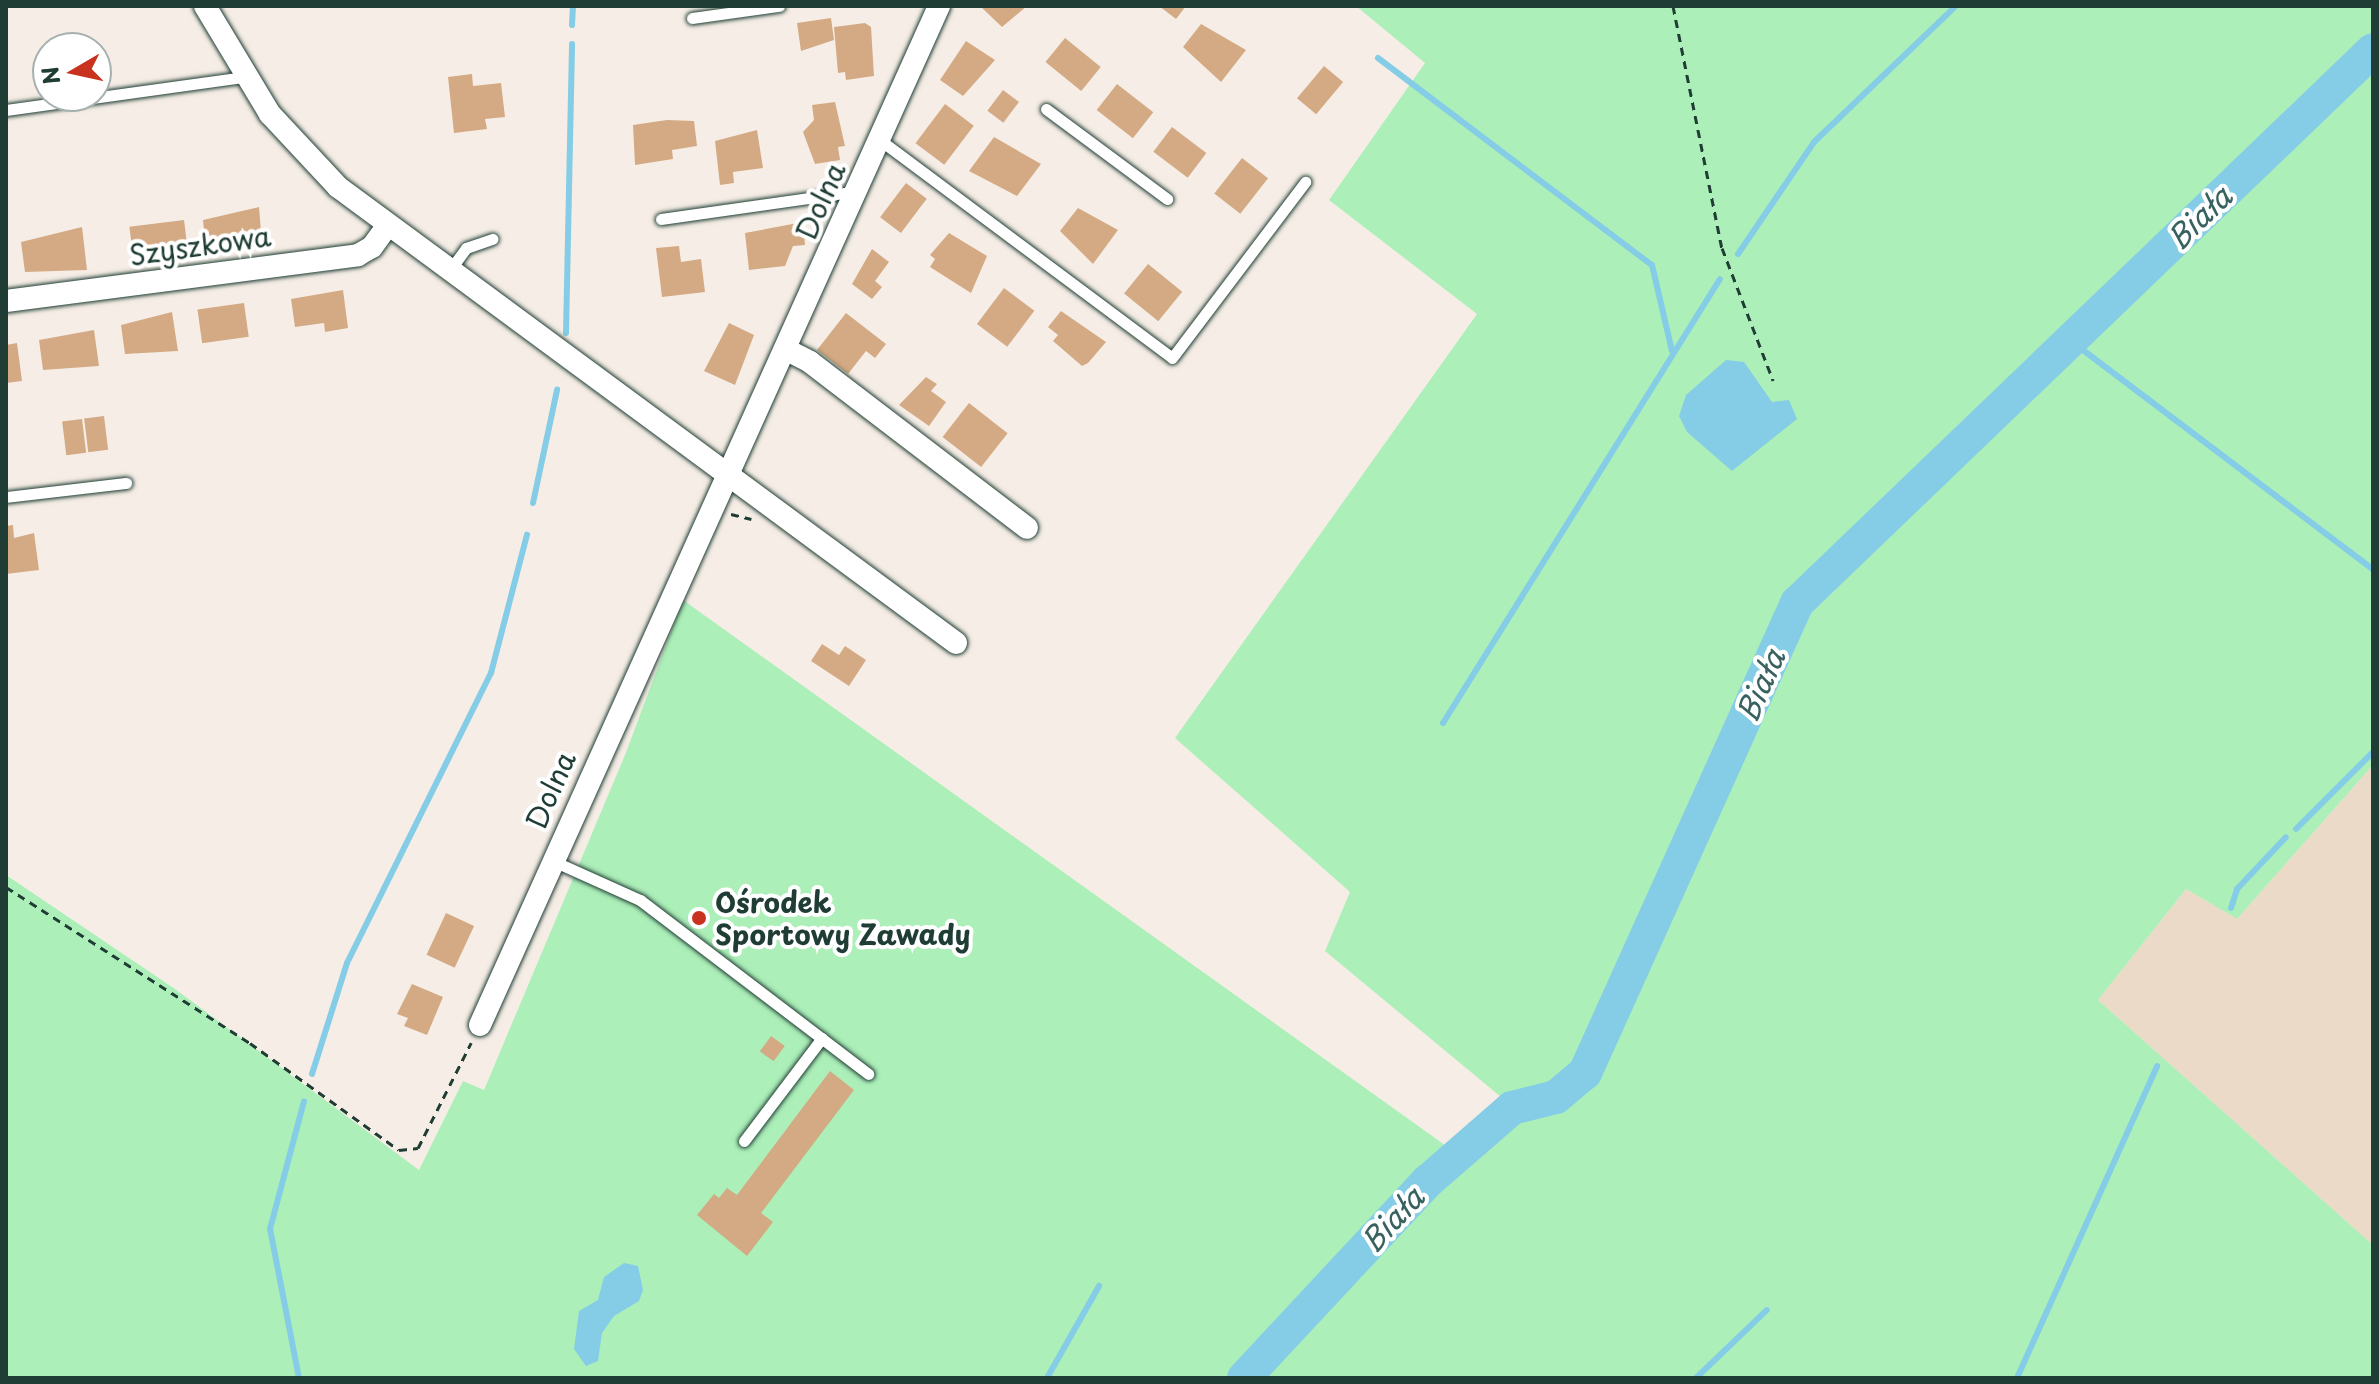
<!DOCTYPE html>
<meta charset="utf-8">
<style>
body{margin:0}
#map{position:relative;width:2379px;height:1384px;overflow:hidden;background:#f6eee6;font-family:"Playpen Sans",sans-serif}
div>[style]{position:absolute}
.built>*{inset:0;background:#ecdac9}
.green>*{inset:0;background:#acefb9}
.water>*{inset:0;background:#85cde6}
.stream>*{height:6px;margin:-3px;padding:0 3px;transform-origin:3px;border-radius:3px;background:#85cde6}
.river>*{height:34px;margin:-17px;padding:0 17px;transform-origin:17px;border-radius:17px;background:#85cde6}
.building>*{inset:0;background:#d3aa84;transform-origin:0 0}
.path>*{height:3px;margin-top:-1.5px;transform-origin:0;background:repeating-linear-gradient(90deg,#1f3d34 0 8px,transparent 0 14px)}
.roads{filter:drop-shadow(0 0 2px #1f3d34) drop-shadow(0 0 2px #1f3d34)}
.lane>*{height:11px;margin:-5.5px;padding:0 5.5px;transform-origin:5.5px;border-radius:5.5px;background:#fff}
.street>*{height:22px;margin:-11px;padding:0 11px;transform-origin:11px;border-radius:11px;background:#fff}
.dots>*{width:22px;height:22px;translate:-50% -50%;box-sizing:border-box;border:4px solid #fff;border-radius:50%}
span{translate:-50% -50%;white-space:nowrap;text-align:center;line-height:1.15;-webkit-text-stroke:8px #fff;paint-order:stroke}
.street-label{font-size:28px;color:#1f3d34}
.poi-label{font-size:28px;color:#1f3d34;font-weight:700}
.left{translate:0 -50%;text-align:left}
.water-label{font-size:30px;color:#386160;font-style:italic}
.frame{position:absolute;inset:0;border:8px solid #1f3d34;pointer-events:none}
.north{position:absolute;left:32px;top:32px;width:80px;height:80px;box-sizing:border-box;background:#fff;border:2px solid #a5b1ae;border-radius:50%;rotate:261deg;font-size:22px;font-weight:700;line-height:32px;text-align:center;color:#1f3d34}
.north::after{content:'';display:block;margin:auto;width:28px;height:36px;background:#c8321e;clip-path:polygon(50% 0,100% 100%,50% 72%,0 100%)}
</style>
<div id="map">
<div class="built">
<i style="clip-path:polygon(2373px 765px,2373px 1245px,2098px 1000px,2186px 889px,2237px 919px)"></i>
</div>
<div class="green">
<i style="clip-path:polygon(1356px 6px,2373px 6px,2373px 765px,2237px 919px,2186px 889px,2098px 1000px,2373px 1245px,2373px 1378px,6px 1378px,6px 875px,175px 989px,419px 1170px,463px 1081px,484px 1090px,625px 755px,683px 600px,1449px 1148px,1501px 1097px,1325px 951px,1350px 892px,1175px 738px,1477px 314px,1329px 200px,1425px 63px)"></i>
</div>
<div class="water">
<i style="clip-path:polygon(1726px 360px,1744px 362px,1772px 402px,1789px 400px,1797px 419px,1732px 471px,1687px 432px,1679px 416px,1686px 395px)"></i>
<i style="clip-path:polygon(624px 1263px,638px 1266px,643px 1290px,639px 1301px,614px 1316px,602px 1333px,598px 1361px,586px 1366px,574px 1349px,579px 1311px,598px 1300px,604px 1277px)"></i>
</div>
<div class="stream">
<i style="left:572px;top:25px;width:19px;rotate:-87deg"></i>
<i style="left:1378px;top:58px;width:343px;rotate:37.1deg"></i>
<i style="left:1652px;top:265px;width:88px;rotate:76.9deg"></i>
<i style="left:1738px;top:254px;width:135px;rotate:-55.8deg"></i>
<i style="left:1814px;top:142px;width:197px;rotate:-43.8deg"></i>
<i style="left:566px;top:333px;width:289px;rotate:-88.8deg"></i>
<i style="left:2071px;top:341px;width:378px;rotate:37.1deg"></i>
<i style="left:533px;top:503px;width:116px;rotate:-78deg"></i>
<i style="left:1443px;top:723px;width:523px;rotate:-58.04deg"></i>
<i style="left:2296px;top:829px;width:109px;rotate:-45deg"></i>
<i style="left:2231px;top:908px;width:20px;rotate:-72deg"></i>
<i style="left:2237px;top:889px;width:71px;rotate:-46.7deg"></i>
<i style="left:312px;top:1074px;width:116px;rotate:-72.5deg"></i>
<i style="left:347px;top:963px;width:324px;rotate:-63.6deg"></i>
<i style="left:491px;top:673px;width:143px;rotate:-75.4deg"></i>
<i style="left:299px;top:1378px;width:152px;rotate:-101deg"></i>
<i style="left:270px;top:1229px;width:132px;rotate:-75.1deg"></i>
<i style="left:1047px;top:1378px;width:106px;rotate:-60.5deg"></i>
<i style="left:1696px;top:1378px;width:98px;rotate:-43.8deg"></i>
<i style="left:2017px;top:1378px;width:342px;rotate:-65.8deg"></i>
</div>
<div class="river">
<i style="left:1244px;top:1378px;width:270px;rotate:-47deg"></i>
<i style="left:1428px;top:1181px;width:111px;rotate:-41deg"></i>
<i style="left:1512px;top:1108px;width:45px;rotate:-14deg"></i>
<i style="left:1556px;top:1097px;width:38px;rotate:-40deg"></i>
<i style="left:1585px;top:1073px;width:516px;rotate:-65.72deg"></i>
<i style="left:1797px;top:603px;width:798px;rotate:-43.83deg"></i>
</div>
<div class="building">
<i style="clip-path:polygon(980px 6px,1027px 6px,1002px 27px)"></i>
<i style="clip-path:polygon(1159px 6px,1186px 6px,1176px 19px)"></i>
<i style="clip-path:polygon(831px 18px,834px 40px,801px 51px,797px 23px)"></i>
<i style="clip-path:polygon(865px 23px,871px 27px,874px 76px,846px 80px,845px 72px,838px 73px,834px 27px)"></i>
<i style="clip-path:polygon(1201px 24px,1246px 50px,1221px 82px,1183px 47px)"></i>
<i style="left:1065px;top:38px;width:46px;height:31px;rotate:39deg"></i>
<i style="clip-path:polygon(966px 41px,995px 60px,963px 96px,940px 80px)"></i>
<i style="left:1324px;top:66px;width:25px;height:42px;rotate:40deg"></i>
<i style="clip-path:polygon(472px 74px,473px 86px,501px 83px,505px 117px,485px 119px,487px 129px,454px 133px,448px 77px)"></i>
<i style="left:1117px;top:84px;width:46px;height:33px;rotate:38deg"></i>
<i style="left:1003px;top:90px;width:20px;height:26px;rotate:37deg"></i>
<i style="clip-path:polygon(835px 102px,845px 146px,838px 147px,840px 160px,815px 164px,803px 132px,814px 120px,812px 105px)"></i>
<i style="left:945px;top:104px;width:36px;height:49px;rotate:37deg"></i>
<i style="clip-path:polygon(667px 120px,694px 121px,697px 146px,672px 150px,673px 159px,635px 165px,633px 125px)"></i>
<i style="left:1172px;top:127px;width:43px;height:31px;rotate:37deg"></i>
<i style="clip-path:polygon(757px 130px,763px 168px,733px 172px,734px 183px,720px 185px,715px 141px)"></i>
<i style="clip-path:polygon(994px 137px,1041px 164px,1017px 196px,969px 171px)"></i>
<i style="left:1242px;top:158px;width:33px;height:45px;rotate:38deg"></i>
<i style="left:906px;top:183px;width:26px;height:43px;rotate:37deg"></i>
<i style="clip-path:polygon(259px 207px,262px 244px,206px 250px,203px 220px)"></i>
<i style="clip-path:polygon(1078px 208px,1118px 230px,1093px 264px,1060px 231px)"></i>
<i style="left:184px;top:220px;width:31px;height:55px;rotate:83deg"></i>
<i style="clip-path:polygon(803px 222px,805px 245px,793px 246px,785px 266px,749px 270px,745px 233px)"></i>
<i style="clip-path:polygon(82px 227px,87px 270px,25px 272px,21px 242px)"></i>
<i style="clip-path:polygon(949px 233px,987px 256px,971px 293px,930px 267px,935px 259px,930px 255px)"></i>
<i style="clip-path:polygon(679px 246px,681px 262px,701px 259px,705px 292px,662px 297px,656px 248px)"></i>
<i style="clip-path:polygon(872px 249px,889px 262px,875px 281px,882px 287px,872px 299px,852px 284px)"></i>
<i style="left:1148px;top:264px;width:44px;height:38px;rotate:39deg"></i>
<i style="left:1004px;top:288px;width:38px;height:45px;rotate:37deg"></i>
<i style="clip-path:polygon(343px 290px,348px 328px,325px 332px,324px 323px,295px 327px,291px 299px)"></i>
<i style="left:244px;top:303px;width:34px;height:47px;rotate:82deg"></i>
<i style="clip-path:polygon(1061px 311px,1106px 342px,1088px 363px,1082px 366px,1053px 341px,1058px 335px,1048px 327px)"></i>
<i style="clip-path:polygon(172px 312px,178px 351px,125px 354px,121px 325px)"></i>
<i style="clip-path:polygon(846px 313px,886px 344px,875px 358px,866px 351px,848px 374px,817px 350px)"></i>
<i style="clip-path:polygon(729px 323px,754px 335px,735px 385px,704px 371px)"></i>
<i style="clip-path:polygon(94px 330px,99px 366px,43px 370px,39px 340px)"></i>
<i style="clip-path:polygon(17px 343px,22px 381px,6px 383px,6px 345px)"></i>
<i style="clip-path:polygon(926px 377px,937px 384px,931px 391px,946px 402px,929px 426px,899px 405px)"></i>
<i style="left:969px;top:403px;width:49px;height:43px;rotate:38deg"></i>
<i style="left:104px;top:416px;width:34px;height:20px;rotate:83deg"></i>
<i style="left:82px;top:419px;width:34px;height:20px;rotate:83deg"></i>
<i style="clip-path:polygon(13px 525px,14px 538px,34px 533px,39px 570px,6px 574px,6px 526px)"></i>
<i style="clip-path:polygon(822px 644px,839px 655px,845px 646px,866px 660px,849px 686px,811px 661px)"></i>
<i style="left:446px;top:913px;width:31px;height:46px;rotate:25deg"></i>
<i style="clip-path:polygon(412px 984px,443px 997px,427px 1035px,404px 1026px,408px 1018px,397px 1014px)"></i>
<i style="left:771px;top:1036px;width:17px;height:19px;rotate:36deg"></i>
<i style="clip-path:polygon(830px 1071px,854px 1090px,761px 1213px,773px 1222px,747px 1256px,697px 1215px,714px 1194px,719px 1198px,727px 1188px,737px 1195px)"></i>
</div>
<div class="path">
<i style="left:1673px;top:6px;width:247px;rotate:78.6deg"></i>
<i style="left:1722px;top:248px;width:142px;rotate:68.9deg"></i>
<i style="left:731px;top:514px;width:21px;rotate:14deg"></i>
<i style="left:6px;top:887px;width:290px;rotate:32.6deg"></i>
<i style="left:250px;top:1043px;width:183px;rotate:35.7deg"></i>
<i style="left:399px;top:1150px;width:19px;rotate:-6deg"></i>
<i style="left:418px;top:1148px;width:118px;rotate:-63.2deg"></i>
</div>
<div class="roads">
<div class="lane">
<i style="left:692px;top:18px;width:88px;rotate:-7.9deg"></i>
<i style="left:1046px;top:109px;width:151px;rotate:36.6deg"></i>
<i style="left:6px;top:110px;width:239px;rotate:-7.9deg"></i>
<i style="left:880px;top:140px;width:364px;rotate:36.7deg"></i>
<i style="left:1172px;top:358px;width:221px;rotate:-52.9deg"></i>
<i style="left:661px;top:219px;width:198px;rotate:-8.1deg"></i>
<i style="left:450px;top:270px;width:27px;rotate:-54deg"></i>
<i style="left:466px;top:248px;width:28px;rotate:-19deg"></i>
<i style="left:6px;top:497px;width:121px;rotate:-6.7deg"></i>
<i style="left:551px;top:860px;width:98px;rotate:24.2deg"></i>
<i style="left:640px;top:900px;width:287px;rotate:37.3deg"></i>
<i style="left:744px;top:1141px;width:129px;rotate:-52.9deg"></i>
</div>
<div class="street">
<i style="left:205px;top:6px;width:126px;rotate:59deg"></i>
<i style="left:270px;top:114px;width:100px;rotate:47deg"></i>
<i style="left:338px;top:187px;width:768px;rotate:36.42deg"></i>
<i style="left:6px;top:301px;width:355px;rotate:-7.4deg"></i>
<i style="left:358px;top:255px;width:16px;rotate:-30deg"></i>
<i style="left:372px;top:247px;width:27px;rotate:-54deg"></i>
<i style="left:785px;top:349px;width:28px;rotate:27deg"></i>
<i style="left:810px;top:362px;width:273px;rotate:37.4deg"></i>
<i style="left:480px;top:1025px;width:1118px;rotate:-65.75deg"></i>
</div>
</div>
<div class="dots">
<i style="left:699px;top:918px;background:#c8321e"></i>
</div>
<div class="street-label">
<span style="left:820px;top:201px;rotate:-66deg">Dolna</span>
<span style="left:200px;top:245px;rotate:-8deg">Szyszkowa</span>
<span style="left:550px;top:790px;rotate:-66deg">Dolna</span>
</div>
<div class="poi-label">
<span class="left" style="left:715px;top:918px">Ośrodek<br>Sportowy Zawady</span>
</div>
<div class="water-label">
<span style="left:2199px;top:217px;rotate:-44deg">Biała</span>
<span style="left:1760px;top:685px;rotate:-66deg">Biała</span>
<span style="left:1392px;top:1219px;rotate:-47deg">Biała</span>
</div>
<div class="frame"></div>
<div class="north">N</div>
</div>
